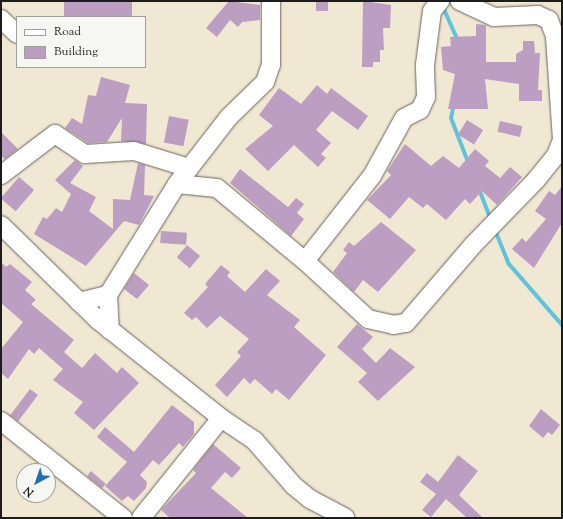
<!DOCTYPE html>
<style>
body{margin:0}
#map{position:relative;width:563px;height:519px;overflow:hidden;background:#f1e8d3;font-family:"Sorts Mill Goudy",serif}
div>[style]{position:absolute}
.stream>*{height:4px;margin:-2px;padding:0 2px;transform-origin:2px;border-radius:2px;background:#5ec3db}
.building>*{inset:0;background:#bc9ec2;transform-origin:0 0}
.roads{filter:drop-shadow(0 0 1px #67635c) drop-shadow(0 0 1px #67635c)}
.minor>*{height:18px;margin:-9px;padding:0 9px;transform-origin:9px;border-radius:9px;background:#fff}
span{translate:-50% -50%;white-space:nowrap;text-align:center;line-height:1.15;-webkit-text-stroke:3px #f6f6f2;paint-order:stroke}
.frame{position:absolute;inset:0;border:2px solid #1c1c1c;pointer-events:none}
.legend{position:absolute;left:16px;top:16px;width:130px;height:52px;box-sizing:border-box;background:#f6f6f2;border:1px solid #9f9f9c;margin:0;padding:5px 7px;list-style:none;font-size:12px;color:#1c1c1c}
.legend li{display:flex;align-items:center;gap:8px;height:20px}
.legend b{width:20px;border:1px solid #9f9f9c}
.north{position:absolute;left:16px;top:463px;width:40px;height:40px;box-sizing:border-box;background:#f6f6f2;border:1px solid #9f9f9c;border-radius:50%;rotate:220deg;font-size:11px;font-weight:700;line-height:16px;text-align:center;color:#1c1c1c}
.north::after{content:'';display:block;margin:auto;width:14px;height:18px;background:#1f6fb2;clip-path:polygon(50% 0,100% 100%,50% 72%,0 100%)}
</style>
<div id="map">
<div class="stream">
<i style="left:442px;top:5px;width:39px;rotate:66deg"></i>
<i style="left:454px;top:104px;width:14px;rotate:102deg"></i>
<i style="left:451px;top:118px;width:47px;rotate:68.9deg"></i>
<i style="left:479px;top:189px;width:33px;rotate:69deg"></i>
<i style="left:495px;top:230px;width:37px;rotate:68deg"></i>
<i style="left:509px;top:264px;width:81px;rotate:49deg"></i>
</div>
<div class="building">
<i style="left:64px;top:1px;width:68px;height:16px"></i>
<i style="clip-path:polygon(229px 1px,260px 5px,260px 20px,242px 22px,238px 27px,230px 20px,217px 37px,206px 28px)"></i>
<i style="left:316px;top:1px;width:12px;height:10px"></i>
<i style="clip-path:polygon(363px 1px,391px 5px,390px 28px,383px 28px,384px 50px,380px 50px,380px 62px,373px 62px,373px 67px,362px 67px)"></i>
<i style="clip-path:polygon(476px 24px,486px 25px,486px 62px,516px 62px,516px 54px,523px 50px,523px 41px,534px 41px,535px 53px,540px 53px,538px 90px,542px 90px,542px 101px,519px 101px,519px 84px,485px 79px,488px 109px,448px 109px,455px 74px,443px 70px,441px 47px,451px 46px,450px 37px,476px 36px)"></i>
<i style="clip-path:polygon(101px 77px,130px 85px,125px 103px,147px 104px,146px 144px,121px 141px,122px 118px,107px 142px,88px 143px,65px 128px,72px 118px,82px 124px,88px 95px,96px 96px)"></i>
<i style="clip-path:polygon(317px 85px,327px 94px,331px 88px,368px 116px,358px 130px,332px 111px,316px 130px,331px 143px,321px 154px,326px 158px,318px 167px,294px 145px,268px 171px,245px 149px,273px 126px,259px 115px,279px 88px,301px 104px)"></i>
<i style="left:169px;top:116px;width:20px;height:27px;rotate:11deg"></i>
<i style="left:467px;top:120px;width:19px;height:17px;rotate:32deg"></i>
<i style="left:500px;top:121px;width:23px;height:11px;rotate:13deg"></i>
<i style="clip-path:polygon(1px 132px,18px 149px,5px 159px,1px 156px)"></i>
<i style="clip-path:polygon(405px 144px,431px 166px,443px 156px,459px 168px,475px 149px,489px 161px,485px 166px,500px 178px,510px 167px,522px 177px,497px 205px,482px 191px,470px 204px,465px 199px,446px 220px,427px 204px,423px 208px,409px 197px,390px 219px,367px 200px,391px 175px,387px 171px)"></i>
<i style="clip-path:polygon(75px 160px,83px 166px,70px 183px,96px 197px,89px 211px,113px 229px,113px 199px,130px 200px,138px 163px,145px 165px,144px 195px,154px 196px,139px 225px,124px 221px,86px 266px,34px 234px,43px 217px,47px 219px,56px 208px,62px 212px,71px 194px,55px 180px)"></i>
<i style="clip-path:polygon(240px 169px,288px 207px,296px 198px,304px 204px,297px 213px,304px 219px,291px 236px,230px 183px)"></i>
<i style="left:19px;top:177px;width:20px;height:28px;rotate:41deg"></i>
<i style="clip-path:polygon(562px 186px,562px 223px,534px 268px,512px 249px,522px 238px,526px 242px,546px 219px,535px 211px,549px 191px,555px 195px)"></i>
<i style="clip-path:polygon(381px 222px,416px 250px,378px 292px,363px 280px,354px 292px,333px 272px,347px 253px,343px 250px,349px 242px,354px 246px)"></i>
<i style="left:161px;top:231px;width:26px;height:12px;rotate:4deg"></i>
<i style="left:187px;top:245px;width:17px;height:16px;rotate:40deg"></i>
<i style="clip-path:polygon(1px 262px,6px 267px,10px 264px,32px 282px,25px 290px,36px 300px,31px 304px,74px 340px,64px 352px,82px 368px,95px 353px,117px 373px,122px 367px,139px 383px,94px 430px,74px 413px,83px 402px,53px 380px,63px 369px,39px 348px,34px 354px,29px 349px,8px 379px,1px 373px,1px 349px,23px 322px,1px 303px)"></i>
<i style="clip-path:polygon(221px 265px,230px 272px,227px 276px,245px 292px,266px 269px,280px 281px,267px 295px,300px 320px,294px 327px,326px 355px,289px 400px,276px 389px,272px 394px,255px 379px,250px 384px,244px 378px,227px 397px,215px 385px,241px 356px,237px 352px,249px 339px,220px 316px,207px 328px,196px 317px,192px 320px,184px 313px,208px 287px,205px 284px)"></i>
<i style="clip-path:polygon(134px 273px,149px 285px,137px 299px,124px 289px)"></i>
<i style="clip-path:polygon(357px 324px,373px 337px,362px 349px,376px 363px,390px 348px,415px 367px,378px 401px,358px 382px,367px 373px,337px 347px)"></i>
<i style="left:30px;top:389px;width:10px;height:33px;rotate:37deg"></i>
<i style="clip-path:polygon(172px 405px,194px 422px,194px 434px,183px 447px,179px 443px,159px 465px,153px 460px,140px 475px,147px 482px,146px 488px,134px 501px,128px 496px,122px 501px,105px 486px,127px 462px,97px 437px,105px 427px,134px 452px)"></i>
<i style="clip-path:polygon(541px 409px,560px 425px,552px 435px,548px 432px,543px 438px,529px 426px)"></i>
<i style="clip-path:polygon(213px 444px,241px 468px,232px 478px,225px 472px,211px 488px,248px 518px,170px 518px,161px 510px,196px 473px,193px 470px)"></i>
<i style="clip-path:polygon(458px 455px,478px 471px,459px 495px,483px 518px,467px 518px,446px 499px,431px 517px,422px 510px,436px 494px,420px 482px,427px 473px,438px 482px)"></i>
<i style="clip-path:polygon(91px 471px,106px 484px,102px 488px,87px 476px)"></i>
</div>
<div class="roads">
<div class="minor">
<i style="left:1px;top:19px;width:22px;rotate:43deg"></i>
<i style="left:1px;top:175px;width:68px;rotate:-37.2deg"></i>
<i style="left:55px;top:134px;width:36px;rotate:34deg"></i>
<i style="left:85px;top:154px;width:49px;rotate:-3.5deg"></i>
<i style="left:134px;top:151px;width:58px;rotate:17.2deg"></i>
<i style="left:177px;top:184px;width:40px;rotate:5.7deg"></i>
<i style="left:217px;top:188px;width:114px;rotate:39.7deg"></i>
<i style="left:305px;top:261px;width:86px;rotate:42.6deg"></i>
<i style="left:368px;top:319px;width:26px;rotate:13deg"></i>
<i style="left:393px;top:325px;width:13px;rotate:-9deg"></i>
<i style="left:406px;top:323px;width:103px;rotate:-49.3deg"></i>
<i style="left:473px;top:245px;width:91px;rotate:-45.9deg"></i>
<i style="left:536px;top:180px;width:32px;rotate:-51deg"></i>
<i style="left:556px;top:155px;width:16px;rotate:-68deg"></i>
<i style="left:562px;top:140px;width:104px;rotate:-93.9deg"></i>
<i style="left:555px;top:36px;width:17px;rotate:-111deg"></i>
<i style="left:549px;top:20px;width:12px;rotate:-156deg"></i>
<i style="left:538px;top:15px;width:44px;rotate:177.4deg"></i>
<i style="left:494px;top:17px;width:38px;rotate:-155deg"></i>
<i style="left:1px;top:225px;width:136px;rotate:44.4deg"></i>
<i style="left:98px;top:320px;width:157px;rotate:38.5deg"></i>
<i style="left:221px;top:418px;width:40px;rotate:34deg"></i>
<i style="left:254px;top:440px;width:61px;rotate:49deg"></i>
<i style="left:294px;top:486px;width:21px;rotate:39deg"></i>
<i style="left:310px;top:499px;width:40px;rotate:28deg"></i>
<i style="left:305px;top:261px;width:108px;rotate:-51.8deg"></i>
<i style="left:372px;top:176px;width:66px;rotate:-61.1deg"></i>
<i style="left:404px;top:118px;width:18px;rotate:-27deg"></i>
<i style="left:420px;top:110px;width:14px;rotate:-65deg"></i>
<i style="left:426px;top:97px;width:32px;rotate:-92deg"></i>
<i style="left:425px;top:65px;width:54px;rotate:-82.6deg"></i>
<i style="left:432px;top:11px;width:13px;rotate:-51deg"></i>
<i style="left:108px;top:295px;width:35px;rotate:87deg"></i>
<i style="left:79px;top:302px;width:30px;rotate:-14deg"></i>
<i style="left:108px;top:295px;width:131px;rotate:-58.1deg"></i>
<i style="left:177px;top:184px;width:85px;rotate:-52.2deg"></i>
<i style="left:229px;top:117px;width:50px;rotate:-44.2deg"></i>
<i style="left:265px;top:82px;width:18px;rotate:-71deg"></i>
<i style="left:271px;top:65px;width:64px;rotate:-90deg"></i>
<i style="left:1px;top:421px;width:156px;rotate:38.5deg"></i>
<i style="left:141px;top:518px;width:128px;rotate:-51.3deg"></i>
</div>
</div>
<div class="frame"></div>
<ul class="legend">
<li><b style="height:5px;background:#fff"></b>Road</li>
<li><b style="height:11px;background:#bc9ec2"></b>Building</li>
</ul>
<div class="north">N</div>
</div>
